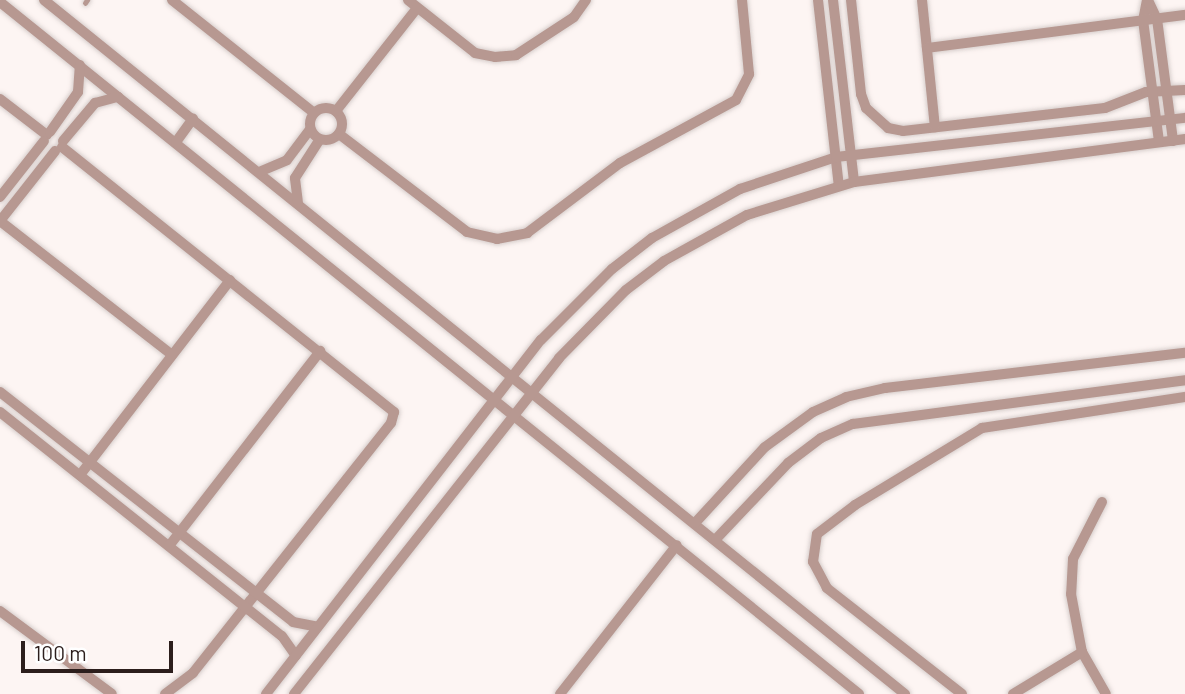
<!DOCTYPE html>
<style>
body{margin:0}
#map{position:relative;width:1185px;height:694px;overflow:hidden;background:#fdf5f3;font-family:Barlow,sans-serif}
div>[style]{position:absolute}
.roads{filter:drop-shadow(0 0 2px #d7cecc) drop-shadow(0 0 2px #d7cecc)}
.lane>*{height:4.5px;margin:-2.25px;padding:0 2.25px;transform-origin:2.25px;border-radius:2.25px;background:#b79891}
.street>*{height:10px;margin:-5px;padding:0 5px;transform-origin:5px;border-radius:5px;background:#b79891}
.street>.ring{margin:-5px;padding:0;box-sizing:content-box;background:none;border:10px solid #b79891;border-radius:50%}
span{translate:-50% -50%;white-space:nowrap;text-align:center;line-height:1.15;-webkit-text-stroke:7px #fff;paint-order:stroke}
.scale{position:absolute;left:21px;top:641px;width:152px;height:32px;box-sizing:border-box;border:4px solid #2c1e1c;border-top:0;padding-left:9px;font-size:21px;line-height:24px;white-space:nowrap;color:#2c1e1c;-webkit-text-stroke:5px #fff;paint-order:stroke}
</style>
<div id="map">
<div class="roads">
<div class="lane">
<i style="left:85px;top:3px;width:4px;rotate:-56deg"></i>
</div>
<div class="street">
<i style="left:44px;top:0;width:1106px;rotate:38.87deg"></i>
<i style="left:172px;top:0;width:181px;rotate:38.5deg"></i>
<i style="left:408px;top:0;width:85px;rotate:38.3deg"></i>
<i style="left:475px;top:53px;width:20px;rotate:11deg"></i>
<i style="left:495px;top:57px;width:21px;rotate:-5deg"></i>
<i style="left:516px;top:55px;width:69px;rotate:-33.2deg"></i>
<i style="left:574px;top:17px;width:21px;rotate:-55deg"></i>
<i style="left:818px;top:0;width:187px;rotate:83.6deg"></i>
<i style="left:833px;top:0;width:183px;rotate:83.4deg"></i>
<i style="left:851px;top:0;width:95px;rotate:83.9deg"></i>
<i style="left:861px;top:94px;width:15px;rotate:70deg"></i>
<i style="left:866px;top:108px;width:30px;rotate:42deg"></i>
<i style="left:888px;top:128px;width:15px;rotate:11deg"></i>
<i style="left:903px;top:131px;width:203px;rotate:-6.5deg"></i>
<i style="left:1105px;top:108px;width:44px;rotate:-21.3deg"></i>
<i style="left:1146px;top:92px;width:39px;rotate:-3deg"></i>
<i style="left:922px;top:0;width:128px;rotate:84.2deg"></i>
<i style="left:1147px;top:0;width:20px;rotate:101deg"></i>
<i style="left:1143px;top:20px;width:123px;rotate:82.5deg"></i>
<i style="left:1148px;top:0;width:21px;rotate:65deg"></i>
<i style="left:1157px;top:19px;width:123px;rotate:82.5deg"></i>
<i style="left:0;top:2px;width:1103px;rotate:38.85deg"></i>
<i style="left:927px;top:48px;width:260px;rotate:-7.3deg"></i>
<i style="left:0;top:99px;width:59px;rotate:37.5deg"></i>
<i class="ring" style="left:310px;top:108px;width:22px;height:22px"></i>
<i style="left:336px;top:111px;width:131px;rotate:-51.8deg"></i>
<i style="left:50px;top:132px;width:49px;rotate:-55deg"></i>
<i style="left:78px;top:92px;width:27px;rotate:-86deg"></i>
<i style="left:339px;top:134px;width:161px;rotate:37.4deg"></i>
<i style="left:467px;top:232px;width:31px;rotate:13deg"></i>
<i style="left:497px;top:239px;width:31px;rotate:-11deg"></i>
<i style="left:527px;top:233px;width:116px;rotate:-37deg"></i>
<i style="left:620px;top:163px;width:132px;rotate:-28.5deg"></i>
<i style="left:736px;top:100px;width:29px;rotate:-63deg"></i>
<i style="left:749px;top:74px;width:74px;rotate:-95.4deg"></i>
<i style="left:63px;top:141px;width:50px;rotate:-49.9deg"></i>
<i style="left:95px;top:103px;width:24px;rotate:-15deg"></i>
<i style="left:176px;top:142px;width:29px;rotate:-54deg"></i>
<i style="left:62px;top:147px;width:425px;rotate:38.6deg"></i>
<i style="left:394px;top:412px;width:11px;rotate:105deg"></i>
<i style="left:391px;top:423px;width:319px;rotate:128.4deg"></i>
<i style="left:193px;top:673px;width:35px;rotate:143deg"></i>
<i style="left:259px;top:172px;width:30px;rotate:-23deg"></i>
<i style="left:287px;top:160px;width:39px;rotate:-53deg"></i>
<i style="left:0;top:197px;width:71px;rotate:-51.8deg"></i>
<i style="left:298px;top:203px;width:25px;rotate:-97deg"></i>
<i style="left:295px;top:178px;width:46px;rotate:-57.3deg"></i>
<i style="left:0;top:221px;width:218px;rotate:37.9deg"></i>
<i style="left:0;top:221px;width:89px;rotate:-51.8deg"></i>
<i style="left:0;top:392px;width:372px;rotate:38.1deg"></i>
<i style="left:293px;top:622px;width:25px;rotate:11deg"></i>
<i style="left:0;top:412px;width:360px;rotate:38.5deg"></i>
<i style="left:282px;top:636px;width:24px;rotate:55deg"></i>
<i style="left:80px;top:475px;width:246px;rotate:-52.4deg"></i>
<i style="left:1102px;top:502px;width:64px;rotate:117deg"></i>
<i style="left:1073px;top:559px;width:35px;rotate:93deg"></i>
<i style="left:1071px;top:594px;width:59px;rotate:79.3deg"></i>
<i style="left:1082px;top:652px;width:48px;rotate:60.3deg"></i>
<i style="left:695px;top:523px;width:103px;rotate:-47.4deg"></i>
<i style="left:765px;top:447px;width:59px;rotate:-36.1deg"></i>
<i style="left:813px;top:412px;width:36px;rotate:-24deg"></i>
<i style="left:846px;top:397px;width:40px;rotate:-13deg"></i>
<i style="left:885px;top:388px;width:302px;rotate:-6.7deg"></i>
<i style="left:716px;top:539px;width:105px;rotate:-46.5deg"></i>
<i style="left:788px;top:463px;width:41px;rotate:-37.1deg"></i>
<i style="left:821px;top:438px;width:35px;rotate:-24deg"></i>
<i style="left:853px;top:424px;width:335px;rotate:-7.5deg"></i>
<i style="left:169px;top:546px;width:247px;rotate:-52.2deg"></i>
<i style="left:0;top:611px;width:139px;rotate:36.5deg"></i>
<i style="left:266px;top:694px;width:448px;rotate:-52.2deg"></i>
<i style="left:541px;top:340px;width:100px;rotate:-45deg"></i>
<i style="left:612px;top:269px;width:51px;rotate:-37.8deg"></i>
<i style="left:652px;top:238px;width:101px;rotate:-29.1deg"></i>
<i style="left:740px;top:189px;width:101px;rotate:-18.4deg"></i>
<i style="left:836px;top:157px;width:351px;rotate:-6.4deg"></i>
<i style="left:294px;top:694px;width:428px;rotate:-51.7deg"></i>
<i style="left:559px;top:358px;width:95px;rotate:-45.4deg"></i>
<i style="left:626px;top:290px;width:48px;rotate:-37.3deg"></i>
<i style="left:664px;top:261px;width:95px;rotate:-29deg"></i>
<i style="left:747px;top:215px;width:112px;rotate:-17.1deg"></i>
<i style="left:854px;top:182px;width:334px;rotate:-7.4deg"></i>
<i style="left:560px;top:694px;width:189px;rotate:-51.9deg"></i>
<i style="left:962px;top:694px;width:172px;rotate:-141.9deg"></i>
<i style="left:827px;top:588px;width:30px;rotate:-118deg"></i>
<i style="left:813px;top:562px;width:28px;rotate:-82deg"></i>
<i style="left:817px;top:534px;width:48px;rotate:-37.3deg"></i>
<i style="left:855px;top:505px;width:149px;rotate:-31.2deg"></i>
<i style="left:982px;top:428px;width:205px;rotate:-8.7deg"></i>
<i style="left:1013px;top:694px;width:81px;rotate:-31.3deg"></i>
</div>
</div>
<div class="scale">100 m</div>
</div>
